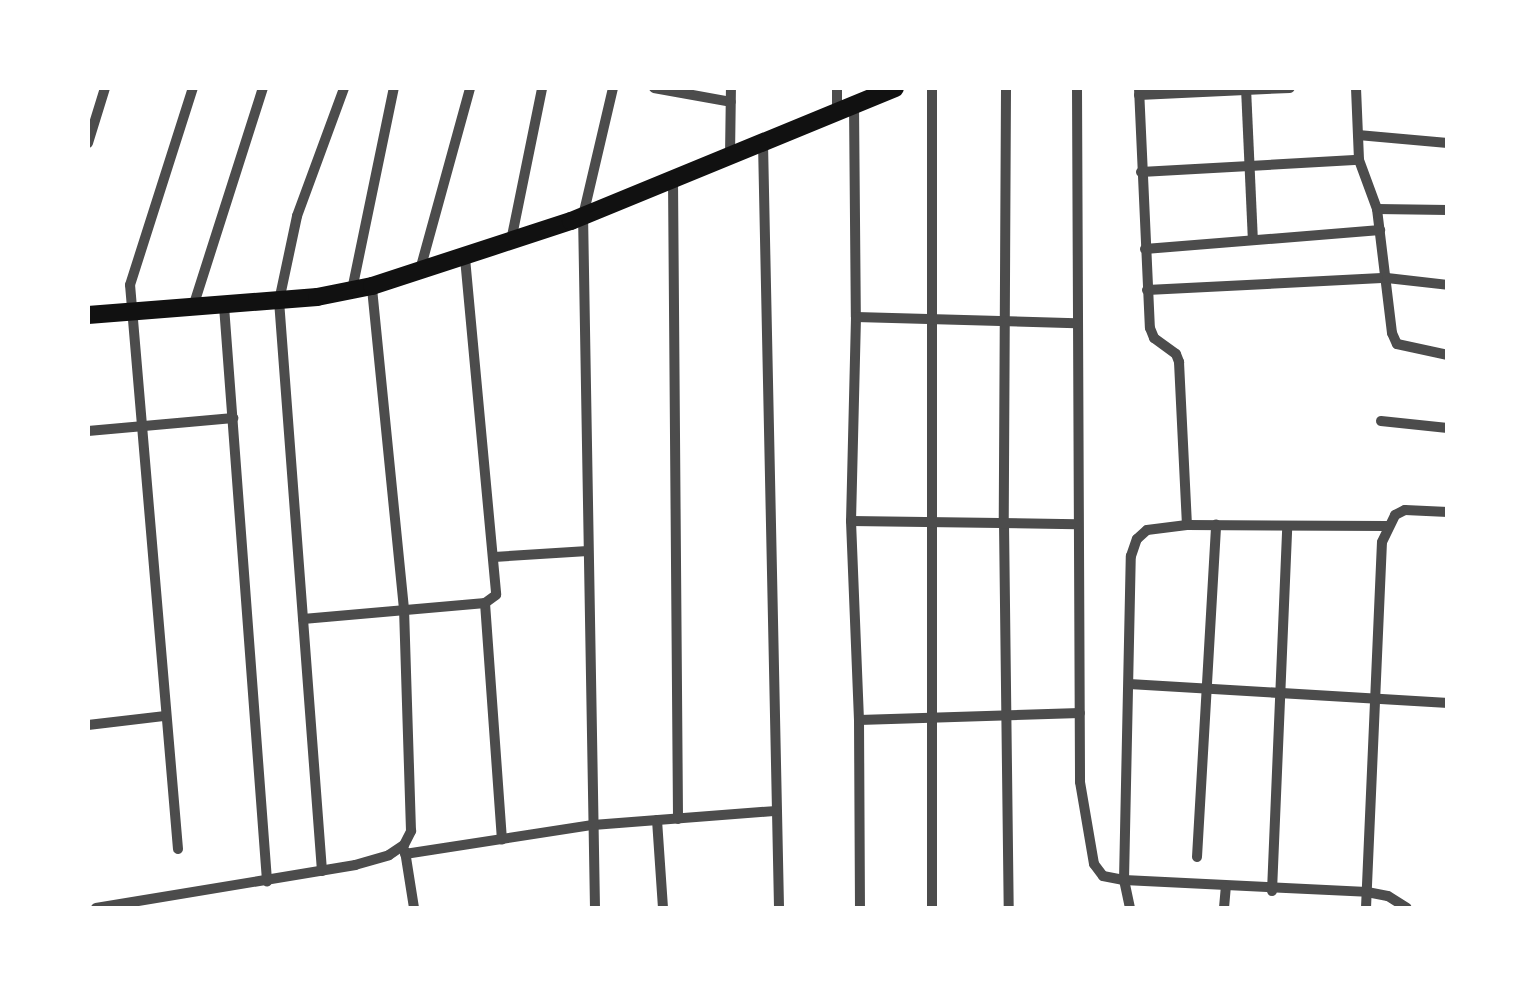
<!DOCTYPE html>
<style>
body{margin:0}
#map{position:relative;width:1535px;height:996px;overflow:hidden;background:#fff;font-family:Jost,sans-serif}
div>[style]{position:absolute}
.minor>*{height:10px;margin:-5px;padding:0 5px;transform-origin:5px;border-radius:5px;background:#4c4c4c}
.secondary>*{height:18px;margin:-9px;padding:0 9px;transform-origin:9px;border-radius:9px;background:#111}
span{translate:-50% -50%;white-space:nowrap;text-align:center;line-height:1.15;-webkit-text-stroke:10px #fff;paint-order:stroke}
.frame{position:absolute;inset:0;border:90px solid #fff;pointer-events:none}
</style>
<div id="map">
<div class="minor">
<i style="left:654px;top:88px;width:78px;rotate:10.3deg"></i>
<i style="left:837px;top:88px;width:23px;rotate:90deg"></i>
<i style="left:932px;top:88px;width:820px;rotate:90deg"></i>
<i style="left:1006px;top:88px;width:435px;rotate:90.3deg"></i>
<i style="left:1004px;top:523px;width:385px;rotate:89.3deg"></i>
<i style="left:1077px;top:88px;width:694px;rotate:89.75deg"></i>
<i style="left:1080px;top:782px;width:83px;rotate:80.3deg"></i>
<i style="left:1094px;top:864px;width:15px;rotate:53deg"></i>
<i style="left:1103px;top:876px;width:21px;rotate:11deg"></i>
<i style="left:1124px;top:880px;width:243px;rotate:2.8deg"></i>
<i style="left:1367px;top:892px;width:21px;rotate:11deg"></i>
<i style="left:1388px;top:896px;width:22px;rotate:32deg"></i>
<i style="left:1139px;top:88px;width:240px;rotate:87.4deg"></i>
<i style="left:1150px;top:328px;width:11px;rotate:68deg"></i>
<i style="left:1154px;top:338px;width:27px;rotate:36deg"></i>
<i style="left:1176px;top:354px;width:9px;rotate:69deg"></i>
<i style="left:1179px;top:362px;width:163px;rotate:87.2deg"></i>
<i style="left:1246px;top:88px;width:152px;rotate:87.4deg"></i>
<i style="left:1356px;top:88px;width:72px;rotate:87.6deg"></i>
<i style="left:1359px;top:160px;width:52px;rotate:69.8deg"></i>
<i style="left:1377px;top:209px;width:125px;rotate:83.1deg"></i>
<i style="left:1392px;top:333px;width:12px;rotate:66deg"></i>
<i style="left:1397px;top:344px;width:52px;rotate:12.2deg"></i>
<i style="left:1139px;top:95px;width:151px;rotate:-2.7deg"></i>
<i style="left:854px;top:105px;width:212px;rotate:89.5deg"></i>
<i style="left:856px;top:317px;width:204px;rotate:91.4deg"></i>
<i style="left:851px;top:521px;width:199px;rotate:87.7deg"></i>
<i style="left:859px;top:720px;width:188px;rotate:89.7deg"></i>
<i style="left:1358px;top:135px;width:90px;rotate:5.1deg"></i>
<i style="left:88px;top:143px;width:58px;rotate:-72.8deg"></i>
<i style="left:763px;top:143px;width:765px;rotate:88.8deg"></i>
<i style="left:730px;top:156px;width:68px;rotate:-89.2deg"></i>
<i style="left:1141px;top:172px;width:218px;rotate:-3.2deg"></i>
<i style="left:673px;top:180px;width:639px;rotate:89.55deg"></i>
<i style="left:1377px;top:209px;width:71px;rotate:0.8deg"></i>
<i style="left:511px;top:241px;width:156px;rotate:-78.5deg"></i>
<i style="left:1145px;top:249px;width:236px;rotate:-4.6deg"></i>
<i style="left:465px;top:258px;width:338px;rotate:84.7deg"></i>
<i style="left:496px;top:595px;width:14px;rotate:144deg"></i>
<i style="left:485px;top:603px;width:237px;rotate:85.9deg"></i>
<i style="left:420px;top:270px;width:189px;rotate:-74.6deg"></i>
<i style="left:352px;top:290px;width:206px;rotate:-78.3deg"></i>
<i style="left:1147px;top:290px;width:240px;rotate:-2.9deg"></i>
<i style="left:1387px;top:278px;width:61px;rotate:6.5deg"></i>
<i style="left:224px;top:306px;width:577px;rotate:85.72deg"></i>
<i style="left:193px;top:307px;width:230px;rotate:-72.3deg"></i>
<i style="left:856px;top:317px;width:220px;rotate:1.6deg"></i>
<i style="left:1381px;top:421px;width:67px;rotate:6deg"></i>
<i style="left:88px;top:431px;width:146px;rotate:-5.1deg"></i>
<i style="left:851px;top:521px;width:226px;rotate:0.8deg"></i>
<i style="left:494px;top:557px;width:94px;rotate:-3.7deg"></i>
<i style="left:303px;top:619px;width:183px;rotate:-5deg"></i>
<i style="left:1129px;top:684px;width:320px;rotate:3.4deg"></i>
<i style="left:859px;top:720px;width:221px;rotate:-1.8deg"></i>
<i style="left:88px;top:725px;width:78px;rotate:-6.7deg"></i>
<i style="left:657px;top:820px;width:88px;rotate:86.1deg"></i>
<i style="left:178px;top:849px;width:566px;rotate:-94.86deg"></i>
<i style="left:130px;top:285px;width:207px;rotate:-72.3deg"></i>
<i style="left:405px;top:851px;width:58px;rotate:81deg"></i>
<i style="left:405px;top:854px;width:190px;rotate:-8.8deg"></i>
<i style="left:593px;top:825px;width:184px;rotate:-4.4deg"></i>
<i style="left:1197px;top:857px;width:333px;rotate:-86.7deg"></i>
<i style="left:322px;top:871px;width:572px;rotate:-94.31deg"></i>
<i style="left:279px;top:301px;width:87px;rotate:-78deg"></i>
<i style="left:297px;top:216px;width:136px;rotate:-69.8deg"></i>
<i style="left:1272px;top:891px;width:365px;rotate:-87.6deg"></i>
<i style="left:96px;top:908px;width:263px;rotate:-9.4deg"></i>
<i style="left:355px;top:865px;width:35px;rotate:-16deg"></i>
<i style="left:389px;top:855px;width:18px;rotate:-34deg"></i>
<i style="left:404px;top:845px;width:16px;rotate:-63deg"></i>
<i style="left:411px;top:831px;width:222px;rotate:-91.8deg"></i>
<i style="left:404px;top:609px;width:325px;rotate:-95.7deg"></i>
<i style="left:595px;top:908px;width:692px;rotate:-90.99deg"></i>
<i style="left:583px;top:216px;width:131px;rotate:-76.8deg"></i>
<i style="left:1130px;top:908px;width:29px;rotate:-102deg"></i>
<i style="left:1124px;top:880px;width:324px;rotate:-88.8deg"></i>
<i style="left:1131px;top:556px;width:18px;rotate:-71deg"></i>
<i style="left:1137px;top:539px;width:13px;rotate:-42deg"></i>
<i style="left:1147px;top:530px;width:40px;rotate:-7.1deg"></i>
<i style="left:1187px;top:525px;width:200px;rotate:0.3deg"></i>
<i style="left:1224px;top:908px;width:21px;rotate:-85deg"></i>
<i style="left:1366px;top:908px;width:366px;rotate:-87.5deg"></i>
<i style="left:1382px;top:542px;width:30px;rotate:-64deg"></i>
<i style="left:1395px;top:515px;width:11px;rotate:-27deg"></i>
<i style="left:1405px;top:510px;width:43px;rotate:2.7deg"></i>
</div>
<div class="secondary">
<i style="left:88px;top:315px;width:230px;rotate:-4.5deg"></i>
<i style="left:317px;top:297px;width:56px;rotate:-11.3deg"></i>
<i style="left:372px;top:286px;width:209px;rotate:-18.1deg"></i>
<i style="left:571px;top:221px;width:350px;rotate:-22.3deg"></i>
</div>
<div class="frame"></div>
</div>
